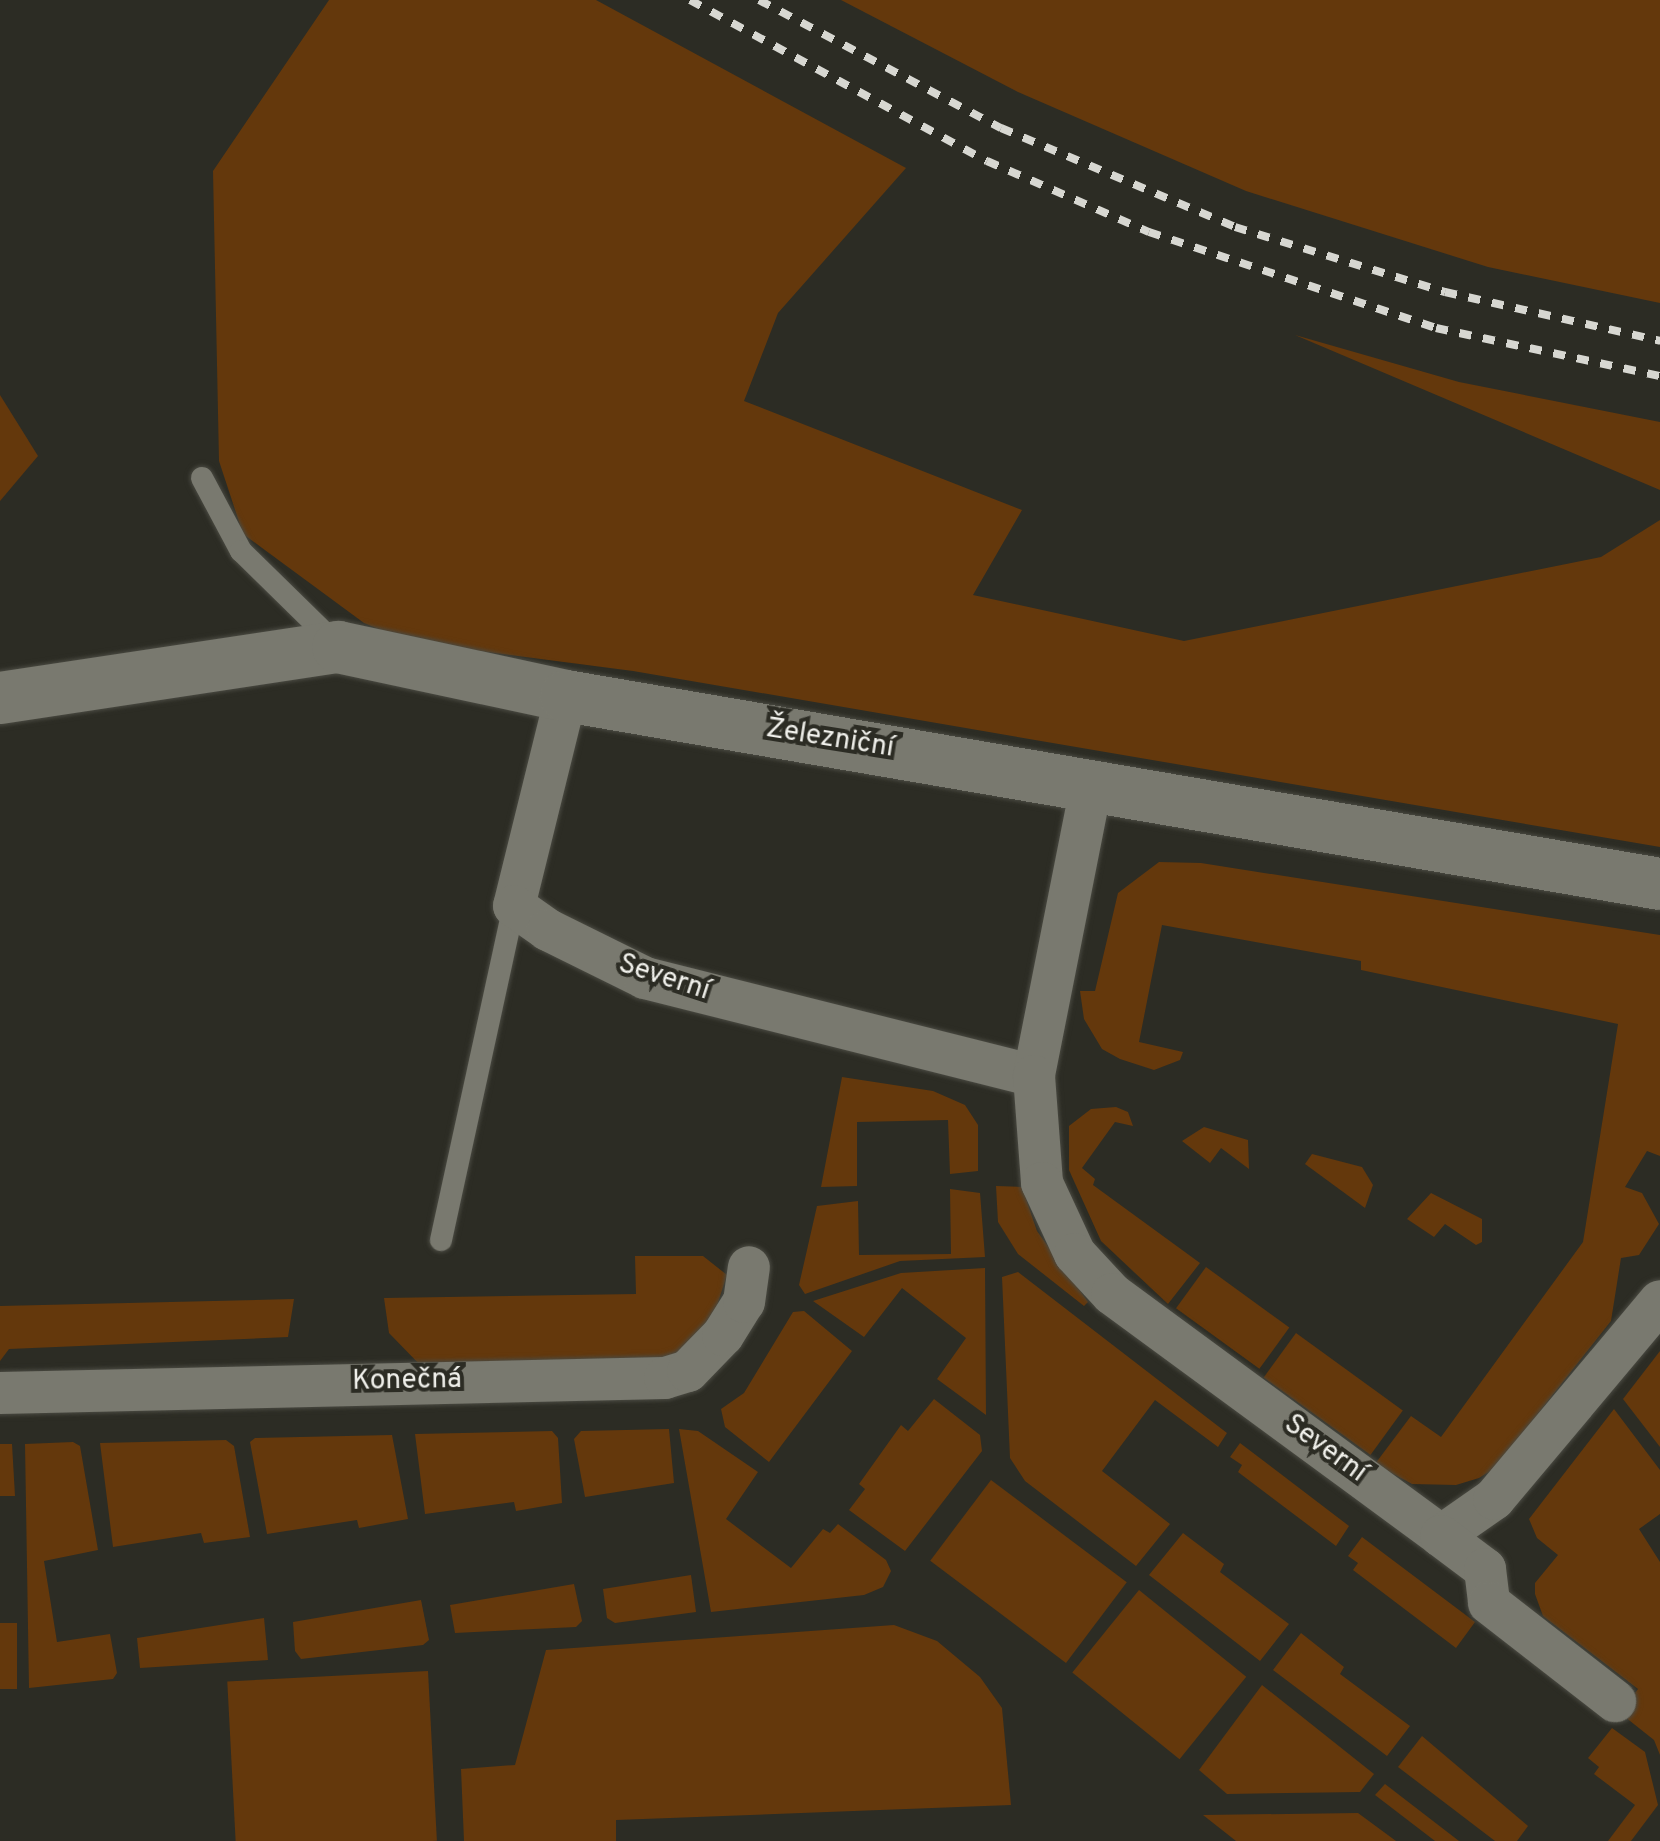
<!DOCTYPE html>
<meta charset="utf-8">
<style>
body{margin:0}
#map{position:relative;width:1660px;height:1841px;overflow:hidden;background:#2c2c24;font-family:Overpass,sans-serif}
div>[style]{position:absolute}
.green>*{inset:0;background:#64380c;transform-origin:0 0}
.roads{filter:drop-shadow(0 0 2px #4a4a42) drop-shadow(0 0 2px #4a4a42)}
.service>*{height:22px;margin:-11px;padding:0 11px;transform-origin:11px;border-radius:11px;background:#79796f}
.minor>*{height:42px;margin:-21px;padding:0 21px;transform-origin:21px;border-radius:21px;background:#79796f}
.tertiary>*{height:52px;margin:-26px;padding:0 26px;transform-origin:26px;border-radius:26px;background:#79796f}
.rail>*{height:8px;margin-top:-4px;transform-origin:0;background:repeating-linear-gradient(90deg,#d7d7d1 0 12px,transparent 0 24px)}
span{translate:-50% -50%;white-space:nowrap;text-align:center;line-height:1.15;-webkit-text-stroke:8px #2c2c24;paint-order:stroke}
.street-label{font-size:28px;color:#f0f0eb}
</style>
<div id="map">
<div class="green">
<i style="clip-path:polygon(329px 0,596px 0,906px 168px,778px 313px,744px 401px,1022px 510px,973px 595px,1184px 641px,1601px 557px,1660px 520px,1660px 847px,633px 671px,410px 642px,364px 623px,243px 534px,219px 461px,213px 171px)"></i>
<i style="clip-path:polygon(841px 0,1660px 0,1660px 303px,1488px 267px,1246px 191px,1018px 92px)"></i>
<i style="clip-path:polygon(1295px 335px,1459px 382px,1660px 422px,1660px 490px)"></i>
<i style="clip-path:polygon(0 395px,38px 456px,0 501px)"></i>
<i style="clip-path:polygon(1159px 862px,1201px 863px,1660px 935px,1660px 1156px,1647px 1151px,1625px 1187px,1642px 1193px,1659px 1224px,1639px 1255px,1621px 1258px,1611px 1321px,1495px 1468px,1479px 1478px,1456px 1485px,1412px 1484px,1375px 1464px,1411px 1416px,1441px 1437px,1583px 1242px,1618px 1024px,1361px 970px,1361px 961px,1162px 925px,1139px 1042px,1183px 1052px,1180px 1060px,1154px 1070px,1120px 1059px,1102px 1049px,1084px 1019px,1080px 991px,1095px 991px,1118px 893px)"></i>
<i style="clip-path:polygon(842px 1077px,933px 1091px,965px 1105px,978px 1125px,978px 1171px,950px 1174px,948px 1120px,857px 1122px,857px 1186px,821px 1187px)"></i>
<i style="clip-path:polygon(1116px 1107px,1128px 1112px,1133px 1126px,1115px 1122px,1082px 1168px,1095px 1179px,1093px 1185px,1200px 1263px,1168px 1304px,1101px 1241px,1069px 1170px,1069px 1126px,1091px 1109px)"></i>
<i style="clip-path:polygon(1204px 1127px,1248px 1140px,1249px 1169px,1221px 1148px,1210px 1163px,1182px 1141px)"></i>
<i style="clip-path:polygon(1312px 1154px,1362px 1167px,1373px 1185px,1365px 1208px,1305px 1164px)"></i>
<i style="clip-path:polygon(996px 1186px,1022px 1187px,1037px 1231px,1088px 1302px,1084px 1306px,1018px 1254px,998px 1222px)"></i>
<i style="clip-path:polygon(950px 1189px,980px 1193px,985px 1257px,900px 1261px,805px 1294px,799px 1285px,817px 1206px,858px 1201px,859px 1255px,951px 1254px)"></i>
<i style="clip-path:polygon(1431px 1193px,1482px 1219px,1482px 1242px,1476px 1245px,1445px 1224px,1434px 1237px,1407px 1219px)"></i>
<i style="clip-path:polygon(635px 1256px,703px 1256px,727px 1275px,712px 1321px,672px 1358px,422px 1367px,389px 1333px,384px 1298px,636px 1294px)"></i>
<i style="left:1206px;top:1267px;width:103px;height:51px;rotate:36deg"></i>
<i style="clip-path:polygon(985px 1268px,986px 1415px,937px 1379px,966px 1338px,902px 1288px,864px 1337px,813px 1301px,901px 1273px)"></i>
<i style="clip-path:polygon(1018px 1272px,1227px 1433px,1218px 1447px,1155px 1400px,1102px 1471px,1170px 1524px,1136px 1566px,1025px 1481px,1010px 1458px,1002px 1277px)"></i>
<i style="clip-path:polygon(294px 1299px,288px 1337px,9px 1349px,0 1361px,0 1306px)"></i>
<i style="clip-path:polygon(804px 1311px,852px 1351px,769px 1462px,725px 1427px,721px 1409px,744px 1393px,793px 1312px)"></i>
<i style="left:1296px;top:1333px;width:132px;height:55px;rotate:36deg"></i>
<i style="clip-path:polygon(1660px 1351px,1660px 1447px,1623px 1399px)"></i>
<i style="clip-path:polygon(934px 1399px,980px 1435px,982px 1451px,905px 1551px,849px 1510px,865px 1489px,859px 1484px,901px 1425px,908px 1431px)"></i>
<i style="clip-path:polygon(1614px 1409px,1660px 1470px,1660px 1514px,1639px 1529px,1660px 1562px,1660px 1755px,1654px 1740px,1620px 1713px,1638px 1689px,1543px 1616px,1535px 1594px,1535px 1583px,1558px 1555px,1537px 1538px,1529px 1519px)"></i>
<i style="clip-path:polygon(669px 1429px,674px 1483px,585px 1497px,574px 1439px,581px 1431px)"></i>
<i style="clip-path:polygon(679px 1429px,698px 1431px,758px 1472px,726px 1519px,791px 1568px,823px 1529px,830px 1533px,838px 1524px,886px 1560px,891px 1571px,883px 1587px,864px 1595px,711px 1612px)"></i>
<i style="clip-path:polygon(552px 1431px,558px 1438px,562px 1503px,516px 1511px,514px 1502px,425px 1514px,415px 1434px)"></i>
<i style="clip-path:polygon(392px 1435px,408px 1519px,359px 1528px,357px 1520px,267px 1534px,250px 1442px,255px 1438px)"></i>
<i style="clip-path:polygon(226px 1440px,234px 1446px,250px 1537px,204px 1543px,201px 1533px,113px 1547px,100px 1443px)"></i>
<i style="clip-path:polygon(73px 1442px,80px 1446px,98px 1550px,44px 1561px,57px 1642px,110px 1634px,117px 1673px,113px 1679px,29px 1688px,25px 1444px)"></i>
<i style="clip-path:polygon(1240px 1443px,1349px 1526px,1336px 1546px,1238px 1472px,1242px 1465px,1230px 1457px)"></i>
<i style="clip-path:polygon(0 1444px,12px 1444px,15px 1496px,0 1496px)"></i>
<i style="left:991px;top:1480px;width:170px;height:101px;rotate:37deg"></i>
<i style="clip-path:polygon(1183px 1533px,1224px 1564px,1220px 1572px,1289px 1624px,1260px 1661px,1149px 1575px)"></i>
<i style="clip-path:polygon(1362px 1537px,1475px 1622px,1456px 1648px,1353px 1570px,1358px 1563px,1348px 1556px)"></i>
<i style="clip-path:polygon(691px 1575px,696px 1612px,615px 1623px,607px 1618px,603px 1589px)"></i>
<i style="clip-path:polygon(574px 1584px,582px 1621px,576px 1627px,455px 1633px,450px 1605px)"></i>
<i style="left:1139px;top:1590px;width:138px;height:106px;rotate:39deg"></i>
<i style="clip-path:polygon(421px 1600px,429px 1640px,423px 1645px,301px 1659px,295px 1651px,293px 1622px)"></i>
<i style="clip-path:polygon(264px 1618px,268px 1660px,140px 1668px,137px 1638px)"></i>
<i style="left:0;top:1623px;width:17px;height:66px"></i>
<i style="clip-path:polygon(894px 1625px,937px 1641px,980px 1677px,1002px 1708px,1011px 1805px,616px 1820px,616px 1841px,464px 1841px,461px 1769px,515px 1765px,546px 1650px)"></i>
<i style="clip-path:polygon(1301px 1633px,1344px 1667px,1340px 1674px,1410px 1726px,1387px 1756px,1273px 1670px)"></i>
<i style="left:428px;top:1671px;width:170px;height:201px;rotate:87deg"></i>
<i style="clip-path:polygon(1262px 1685px,1374px 1774px,1360px 1792px,1227px 1794px,1199px 1770px)"></i>
<i style="clip-path:polygon(1612px 1728px,1645px 1752px,1658px 1805px,1631px 1841px,1608px 1841px,1635px 1805px,1594px 1774px,1599px 1767px,1588px 1758px)"></i>
<i style="clip-path:polygon(1422px 1736px,1528px 1826px,1517px 1841px,1495px 1841px,1398px 1767px)"></i>
<i style="clip-path:polygon(1385px 1784px,1459px 1841px,1435px 1841px,1375px 1795px)"></i>
<i style="clip-path:polygon(1358px 1813px,1396px 1841px,1236px 1841px,1203px 1815px)"></i>
</div>
<div class="roads">
<div class="service">
<i style="left:202px;top:478px;width:83px;rotate:61.9deg"></i>
<i style="left:241px;top:551px;width:133px;rotate:44.4deg"></i>
<i style="left:441px;top:1240px;width:342px;rotate:-77.7deg"></i>
</div>
<div class="minor">
<i style="left:566px;top:696px;width:216px;rotate:103.9deg"></i>
<i style="left:514px;top:906px;width:42px;rotate:35.2deg"></i>
<i style="left:548px;top:930px;width:108px;rotate:26.3deg"></i>
<i style="left:645px;top:978px;width:401px;rotate:14.1deg"></i>
<i style="left:1092px;top:782px;width:300px;rotate:101.2deg"></i>
<i style="left:1034px;top:1076px;width:107px;rotate:85.7deg"></i>
<i style="left:1042px;top:1183px;width:78px;rotate:65.1deg"></i>
<i style="left:1075px;top:1254px;width:54px;rotate:47.2deg"></i>
<i style="left:1112px;top:1294px;width:408px;rotate:36.3deg"></i>
<i style="left:1441px;top:1536px;width:65px;rotate:-34.9deg"></i>
<i style="left:1494px;top:1499px;width:258px;rotate:-50deg"></i>
<i style="left:0;top:1393px;width:665px;rotate:-1.29deg"></i>
<i style="left:665px;top:1378px;width:24px;rotate:-17deg"></i>
<i style="left:688px;top:1371px;width:50px;rotate:-45.8deg"></i>
<i style="left:723px;top:1335px;width:39px;rotate:-58deg"></i>
<i style="left:744px;top:1302px;width:35px;rotate:-82deg"></i>
<i style="left:1441px;top:1536px;width:55px;rotate:36.9deg"></i>
<i style="left:1485px;top:1569px;width:34px;rotate:83deg"></i>
<i style="left:1489px;top:1603px;width:160px;rotate:37.9deg"></i>
</div>
<div class="tertiary">
<i style="left:0;top:698px;width:342px;rotate:-8.6deg"></i>
<i style="left:338px;top:647px;width:233px;rotate:12.1deg"></i>
<i style="left:566px;top:696px;width:1110px;rotate:9.75deg"></i>
</div>
</div>
<div class="rail">
<i style="left:690px;top:0;width:338px;rotate:28.5deg"></i>
<i style="left:987px;top:161px;width:177px;rotate:23.7deg"></i>
<i style="left:1149px;top:232px;width:303px;rotate:18.5deg"></i>
<i style="left:1436px;top:328px;width:229px;rotate:12.1deg"></i>
<i style="left:759px;top:0;width:274px;rotate:27.9deg"></i>
<i style="left:1001px;top:128px;width:254px;rotate:22.9deg"></i>
<i style="left:1235px;top:227px;width:220px;rotate:17.2deg"></i>
<i style="left:1445px;top:292px;width:221px;rotate:12.8deg"></i>
</div>
<div class="street-label">
<span style="left:830px;top:739px;rotate:9deg">Železniční</span>
<span style="left:664px;top:978px;rotate:18deg">Severní</span>
<span style="left:407px;top:1381px;rotate:-1deg">Konečná</span>
<span style="left:1325px;top:1449px;rotate:36deg">Severní</span>
</div>
</div>
